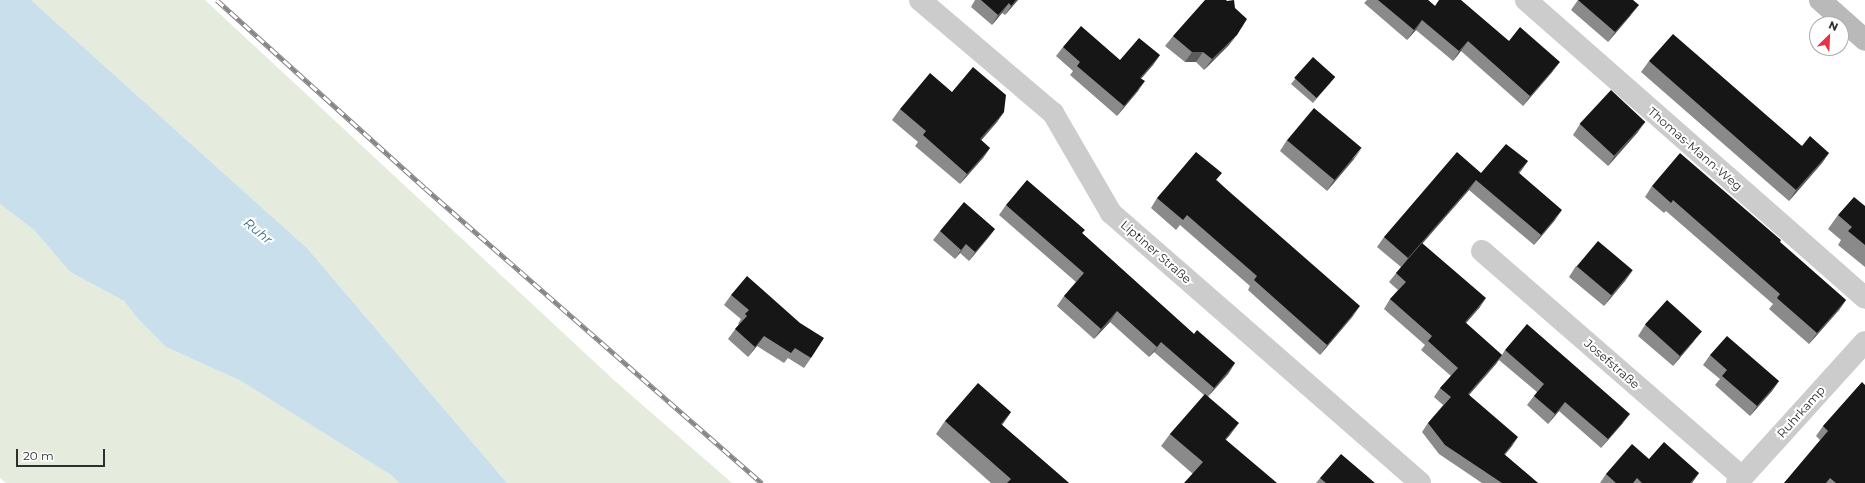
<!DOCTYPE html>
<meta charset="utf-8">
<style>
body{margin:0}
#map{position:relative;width:1865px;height:483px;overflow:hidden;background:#fff;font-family:Montserrat,sans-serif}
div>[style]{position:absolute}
.green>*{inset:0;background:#e5ecdd}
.water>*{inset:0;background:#c9dfec}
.street>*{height:22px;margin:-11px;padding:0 11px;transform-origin:11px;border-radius:11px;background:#ccc}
.secondary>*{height:22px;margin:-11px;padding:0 11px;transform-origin:11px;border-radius:11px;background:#b9b9b9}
.rail>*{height:4.5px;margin-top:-2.25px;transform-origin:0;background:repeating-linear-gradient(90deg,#fff 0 9px,#848484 0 18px);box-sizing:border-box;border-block:1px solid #848484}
.wall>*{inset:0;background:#8a8a8a}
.shaded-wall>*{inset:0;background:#5c5c5c}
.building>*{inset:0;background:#161616;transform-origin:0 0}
span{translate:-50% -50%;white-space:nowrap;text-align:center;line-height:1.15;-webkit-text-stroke:4px #fff;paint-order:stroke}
.street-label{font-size:12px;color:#2f2f2f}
.water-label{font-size:13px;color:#3c7391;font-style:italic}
.north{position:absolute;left:1809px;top:16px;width:40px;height:40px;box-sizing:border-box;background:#fff;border:1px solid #acacac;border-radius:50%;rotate:24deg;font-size:11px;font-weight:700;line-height:16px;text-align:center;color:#2f2f2f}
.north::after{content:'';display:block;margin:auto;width:14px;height:18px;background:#e53244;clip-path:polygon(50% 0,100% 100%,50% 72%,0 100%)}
.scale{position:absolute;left:16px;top:449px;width:89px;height:18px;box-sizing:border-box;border:2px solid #2f2f2f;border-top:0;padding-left:5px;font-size:12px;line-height:14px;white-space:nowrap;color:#2f2f2f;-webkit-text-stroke:3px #fff;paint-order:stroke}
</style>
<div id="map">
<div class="green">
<i style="clip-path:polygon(31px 0,205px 0,615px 381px,732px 483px,507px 483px,307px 248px)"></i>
<i style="clip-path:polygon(0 204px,34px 230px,70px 272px,124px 301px,138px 319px,166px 347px,241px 381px,391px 475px,399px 483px,6px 483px,0 478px)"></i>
</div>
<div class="water">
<i style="clip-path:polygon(0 0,31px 0,307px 248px,507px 483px,399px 483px,391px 475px,241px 381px,166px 347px,138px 319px,124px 301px,70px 272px,34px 230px,0 204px)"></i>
</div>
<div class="street">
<i style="left:920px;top:0;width:175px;rotate:40.4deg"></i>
<i style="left:1053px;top:113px;width:116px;rotate:59.9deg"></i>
<i style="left:1111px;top:213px;width:410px;rotate:41.1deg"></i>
<i style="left:1526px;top:0;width:451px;rotate:41.3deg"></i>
<i style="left:1482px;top:251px;width:344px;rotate:41deg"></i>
<i style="left:1737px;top:483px;width:190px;rotate:-47.8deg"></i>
</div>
<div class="secondary">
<i style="left:1820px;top:0;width:60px;rotate:41.6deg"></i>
</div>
<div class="rail">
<i style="left:217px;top:0;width:280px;rotate:42.1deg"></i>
<i style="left:425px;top:188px;width:448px;rotate:41.2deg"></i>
</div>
<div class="wall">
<i style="clip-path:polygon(975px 0,1018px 0,1005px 15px,1002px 13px,992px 25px,971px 7px)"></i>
<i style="clip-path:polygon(1367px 0,1428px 0,1435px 6px,1509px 41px,1553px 71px,1523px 106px,1461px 51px,1453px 61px,1416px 30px,1407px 40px,1364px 3px)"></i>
<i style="clip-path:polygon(1578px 0,1631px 15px,1608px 42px,1571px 10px)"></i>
<i style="clip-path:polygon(1173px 36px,1229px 45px,1204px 70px,1196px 62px,1185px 62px,1165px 46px)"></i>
<i style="clip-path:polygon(1063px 47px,1120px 60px,1160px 55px,1153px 65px,1141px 78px,1138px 91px,1117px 116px,1070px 75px,1073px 71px,1056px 56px)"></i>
<i style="clip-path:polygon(1649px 61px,1802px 146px,1829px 153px,1822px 163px,1789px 201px,1641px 72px)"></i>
<i style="clip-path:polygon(1295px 79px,1331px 82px,1313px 103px,1291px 84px)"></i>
<i style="clip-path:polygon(952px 92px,1004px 112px,997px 122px,981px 140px,990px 148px,983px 158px,960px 184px,915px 146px,918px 142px,892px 120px,900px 109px)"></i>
<i style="clip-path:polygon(1580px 124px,1638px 132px,1608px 166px,1573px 135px)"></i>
<i style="clip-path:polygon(1287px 140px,1354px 159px,1327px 191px,1280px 151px)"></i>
<i style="clip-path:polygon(1528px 161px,1519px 173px,1555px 220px,1534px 245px,1469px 190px,1422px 244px,1480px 307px,1466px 323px,1502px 355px,1505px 350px,1623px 423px,1601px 448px,1559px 411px,1548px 424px,1527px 405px,1537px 392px,1499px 360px,1496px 364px,1469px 395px,1512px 446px,1505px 455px,1538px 483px,1482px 483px,1439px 454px,1422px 432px,1428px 423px,1443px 405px,1434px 397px,1440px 388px,1451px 376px,1421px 350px,1425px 345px,1384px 309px,1390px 299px,1398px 290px,1389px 282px,1401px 267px,1377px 247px,1384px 237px,1481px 173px)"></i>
<i style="clip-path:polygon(1217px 180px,1353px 316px,1320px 355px,1248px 290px,1250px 286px,1180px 225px,1176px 230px,1151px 208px,1157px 198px)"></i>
<i style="clip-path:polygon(1652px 186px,1780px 242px,1846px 300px,1839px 310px,1809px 344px,1769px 309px,1773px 304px,1666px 211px,1664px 213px,1645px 197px)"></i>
<i style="clip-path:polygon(1006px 205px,1082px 233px,1194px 334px,1235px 363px,1228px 374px,1208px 396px,1230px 435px,1193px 474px,1161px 446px,1170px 434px,1204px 395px,1154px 352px,1149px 357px,1110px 322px,1094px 339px,1057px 306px,1064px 296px,1076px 282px,999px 215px)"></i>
<i style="clip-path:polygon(1865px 206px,1865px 267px,1838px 245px,1841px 240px,1828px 229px,1838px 215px)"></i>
<i style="clip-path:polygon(995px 229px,988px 238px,969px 261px,960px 253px,955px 259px,933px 240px,940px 231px)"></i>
<i style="clip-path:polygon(1576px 266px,1633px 270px,1625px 281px,1604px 306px,1569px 277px)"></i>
<i style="clip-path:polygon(731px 295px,811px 358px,804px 368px,788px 358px,784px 363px,757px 346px,748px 357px,728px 339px,739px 324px,738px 324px,741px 319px,724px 305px)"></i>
<i style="clip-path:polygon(1645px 325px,1694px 341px,1673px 366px,1638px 336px)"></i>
<i style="clip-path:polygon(1710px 355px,1779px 381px,1772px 391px,1750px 416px,1715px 385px,1720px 379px,1703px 365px)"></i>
<i style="clip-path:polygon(1865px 385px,1865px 483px,1784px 483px,1820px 440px,1816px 436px,1823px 426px)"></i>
<i style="clip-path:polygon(1011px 412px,1002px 425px,1069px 483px,991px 483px,936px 434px,945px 421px)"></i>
<i style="clip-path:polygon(1649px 459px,1699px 473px,1692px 483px,1600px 483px,1606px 474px)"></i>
<i style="clip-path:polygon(1320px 478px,1375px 483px,1316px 483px)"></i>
</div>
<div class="shaded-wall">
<i style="clip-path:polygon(1016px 0,1018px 0,1005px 15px,1011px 6px)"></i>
<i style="clip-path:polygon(1009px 3px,1002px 13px,992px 25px,998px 15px)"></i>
<i style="clip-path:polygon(1639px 5px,1631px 15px,1608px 42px,1615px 32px)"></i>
<i style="clip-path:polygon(1422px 20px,1416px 30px,1407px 40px,1414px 30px)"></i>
<i style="clip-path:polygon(1237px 35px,1229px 45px,1204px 70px,1212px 59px)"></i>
<i style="clip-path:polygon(1468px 41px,1461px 51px,1453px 61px,1459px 51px)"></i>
<i style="clip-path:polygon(1192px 52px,1203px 52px,1196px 62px,1185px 62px)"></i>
<i style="clip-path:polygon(1160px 55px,1153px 65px,1134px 87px,1140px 78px)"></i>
<i style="clip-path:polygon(1560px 62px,1553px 71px,1523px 106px,1530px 96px)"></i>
<i style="clip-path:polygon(1145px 81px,1138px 91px,1117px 116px,1124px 106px)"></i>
<i style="clip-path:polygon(1004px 112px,997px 122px,973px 150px,980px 139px)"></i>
<i style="clip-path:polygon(1645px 122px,1638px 132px,1608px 166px,1615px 155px)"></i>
<i style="clip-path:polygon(990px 148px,983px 158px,960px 184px,967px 174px)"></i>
<i style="clip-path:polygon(1362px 148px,1354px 159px,1327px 191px,1334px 180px)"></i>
<i style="clip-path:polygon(1829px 153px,1822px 163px,1789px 201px,1796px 190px)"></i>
<i style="clip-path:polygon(1528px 161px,1521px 171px,1511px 182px,1518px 172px)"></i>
<i style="clip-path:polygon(1476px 180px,1469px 190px,1401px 268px,1408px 258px)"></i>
<i style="clip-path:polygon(1562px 210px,1555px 220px,1534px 245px,1541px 235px)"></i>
<i style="clip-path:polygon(995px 229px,988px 238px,969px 261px,975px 252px)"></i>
<i style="clip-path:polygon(966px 244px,960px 253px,955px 259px,961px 250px)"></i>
<i style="clip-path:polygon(1633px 270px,1625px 281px,1604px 306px,1611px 296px)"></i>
<i style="clip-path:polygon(1486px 298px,1480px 307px,1459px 331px,1465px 322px)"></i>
<i style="clip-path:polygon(1846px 300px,1839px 310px,1809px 344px,1817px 333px)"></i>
<i style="clip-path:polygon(1360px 306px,1353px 316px,1320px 355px,1327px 345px)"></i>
<i style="clip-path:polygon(1117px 311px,1110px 322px,1094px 339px,1101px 329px)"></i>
<i style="clip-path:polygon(1702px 331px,1694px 341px,1673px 366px,1680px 356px)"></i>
<i style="clip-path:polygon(764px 336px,757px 346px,748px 357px,755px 347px)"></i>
<i style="clip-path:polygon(1161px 342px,1154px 352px,1149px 357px)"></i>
<i style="clip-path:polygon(1502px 355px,1496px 364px,1462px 403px,1468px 394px)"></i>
<i style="clip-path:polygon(1235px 363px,1228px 374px,1207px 398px,1214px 388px)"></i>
<i style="clip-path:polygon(1779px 381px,1772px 391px,1750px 416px,1757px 406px)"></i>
<i style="clip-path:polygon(1565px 402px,1559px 411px,1548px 424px,1555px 414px)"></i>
<i style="clip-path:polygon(1011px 412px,1002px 425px,1001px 424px)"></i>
<i style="clip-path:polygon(1630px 414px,1623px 423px,1601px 448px,1608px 439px)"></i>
<i style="clip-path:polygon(1239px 423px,1230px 435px,1216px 451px,1225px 439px)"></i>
<i style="clip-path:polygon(1518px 437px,1512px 446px,1497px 463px,1504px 454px)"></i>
<i style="clip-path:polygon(1699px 473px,1692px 483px,1690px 483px)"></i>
</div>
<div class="building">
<i style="clip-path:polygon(981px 0,1016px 0,1011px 6px,1009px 3px,998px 15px)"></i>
<i style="clip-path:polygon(1205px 0,1226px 0,1227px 1px,1234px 0,1235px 8px,1247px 19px,1237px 35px,1212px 59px,1203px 52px,1192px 52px,1173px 36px)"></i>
<i style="clip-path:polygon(1378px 0,1428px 0,1435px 6px,1439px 0,1461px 0,1509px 41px,1520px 27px,1560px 62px,1530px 96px,1468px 41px,1459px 51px,1422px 20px,1414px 30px)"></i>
<i style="clip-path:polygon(1578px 0,1633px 0,1639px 5px,1615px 32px)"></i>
<i style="clip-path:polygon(1081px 26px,1120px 60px,1139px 38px,1160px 55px,1140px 78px,1145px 81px,1124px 106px,1077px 66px,1080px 62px,1063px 47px)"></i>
<i style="clip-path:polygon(1673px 34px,1802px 146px,1810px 136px,1829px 153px,1796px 190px,1649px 61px)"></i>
<i style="left:1313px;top:57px;width:30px;height:28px;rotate:42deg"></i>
<i style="clip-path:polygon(973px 67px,1006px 95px,1004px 112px,980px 139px,990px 148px,967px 174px,923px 135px,926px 131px,900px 109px,930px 73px,952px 92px)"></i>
<i style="left:1611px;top:90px;width:47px;height:46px;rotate:43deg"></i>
<i style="left:1314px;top:108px;width:62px;height:42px;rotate:40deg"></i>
<i style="clip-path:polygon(1506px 144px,1528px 161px,1518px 172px,1562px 210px,1541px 235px,1476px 180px,1408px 258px,1384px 237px,1457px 152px,1481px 173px)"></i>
<i style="clip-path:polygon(1196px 152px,1222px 173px,1216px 180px,1360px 306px,1327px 345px,1254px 280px,1257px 276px,1187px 215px,1183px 220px,1157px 198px)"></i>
<i style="clip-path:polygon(1680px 153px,1781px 240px,1780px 242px,1846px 300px,1817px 333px,1777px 298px,1780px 294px,1673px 200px,1671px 203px,1652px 186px)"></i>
<i style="clip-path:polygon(1027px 180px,1085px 230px,1082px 233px,1194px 334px,1197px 330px,1235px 363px,1214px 388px,1161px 342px,1157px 347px,1117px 311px,1101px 329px,1064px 296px,1084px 273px,1006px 205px)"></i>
<i style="clip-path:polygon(1854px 197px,1865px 206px,1865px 245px,1848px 231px,1852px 227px,1838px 215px)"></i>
<i style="clip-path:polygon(964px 202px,995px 229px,975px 252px,966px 244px,961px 250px,940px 231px)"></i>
<i style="left:1598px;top:241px;width:45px;height:33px;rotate:40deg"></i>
<i style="clip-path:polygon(1422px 243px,1486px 298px,1465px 322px,1502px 355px,1468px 394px,1518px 437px,1504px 454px,1538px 483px,1502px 483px,1445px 445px,1428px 423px,1451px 397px,1440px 388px,1458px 368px,1428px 341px,1432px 336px,1390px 299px,1406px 282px,1396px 273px)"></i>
<i style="clip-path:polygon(747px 276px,800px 323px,824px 338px,811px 358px,795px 348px,791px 353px,764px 336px,755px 347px,735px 329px,747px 316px,745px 314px,749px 310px,731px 295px)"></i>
<i style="left:1667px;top:300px;width:47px;height:33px;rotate:42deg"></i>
<i style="clip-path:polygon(1527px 324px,1630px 414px,1608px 439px,1565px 402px,1555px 414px,1534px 396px,1544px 384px,1505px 350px)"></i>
<i style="clip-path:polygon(1727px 336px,1779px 381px,1757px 406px,1722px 376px,1727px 370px,1710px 355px)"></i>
<i style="clip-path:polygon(1862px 382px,1865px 385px,1865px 483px,1836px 483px,1830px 478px,1826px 483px,1784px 483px,1828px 431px,1823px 426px)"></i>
<i style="clip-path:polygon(978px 383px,1011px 412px,1001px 424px,1069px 483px,1007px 483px,1011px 479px,945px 421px)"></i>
<i style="clip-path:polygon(1205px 394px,1239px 423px,1225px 439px,1277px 483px,1184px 483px,1203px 462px,1170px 434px)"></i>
<i style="clip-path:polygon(1664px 442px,1699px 473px,1690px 483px,1642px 483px,1637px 478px,1633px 483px,1616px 483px,1606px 474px,1632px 444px,1649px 459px)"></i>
<i style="clip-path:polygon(1341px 454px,1375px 483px,1326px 483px,1320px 478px)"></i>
</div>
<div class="street-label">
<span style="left:1695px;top:149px;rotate:41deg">Thomas-Mann-Weg</span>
<span style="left:1156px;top:252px;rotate:41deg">Liptiner Straße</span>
<span style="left:1612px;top:364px;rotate:41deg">Josefstraße</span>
<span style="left:1801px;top:412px;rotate:-48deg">Ruhrkamp</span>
</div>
<div class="water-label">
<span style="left:258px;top:231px;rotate:40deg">Ruhr</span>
</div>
<div class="north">N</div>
<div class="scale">20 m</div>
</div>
